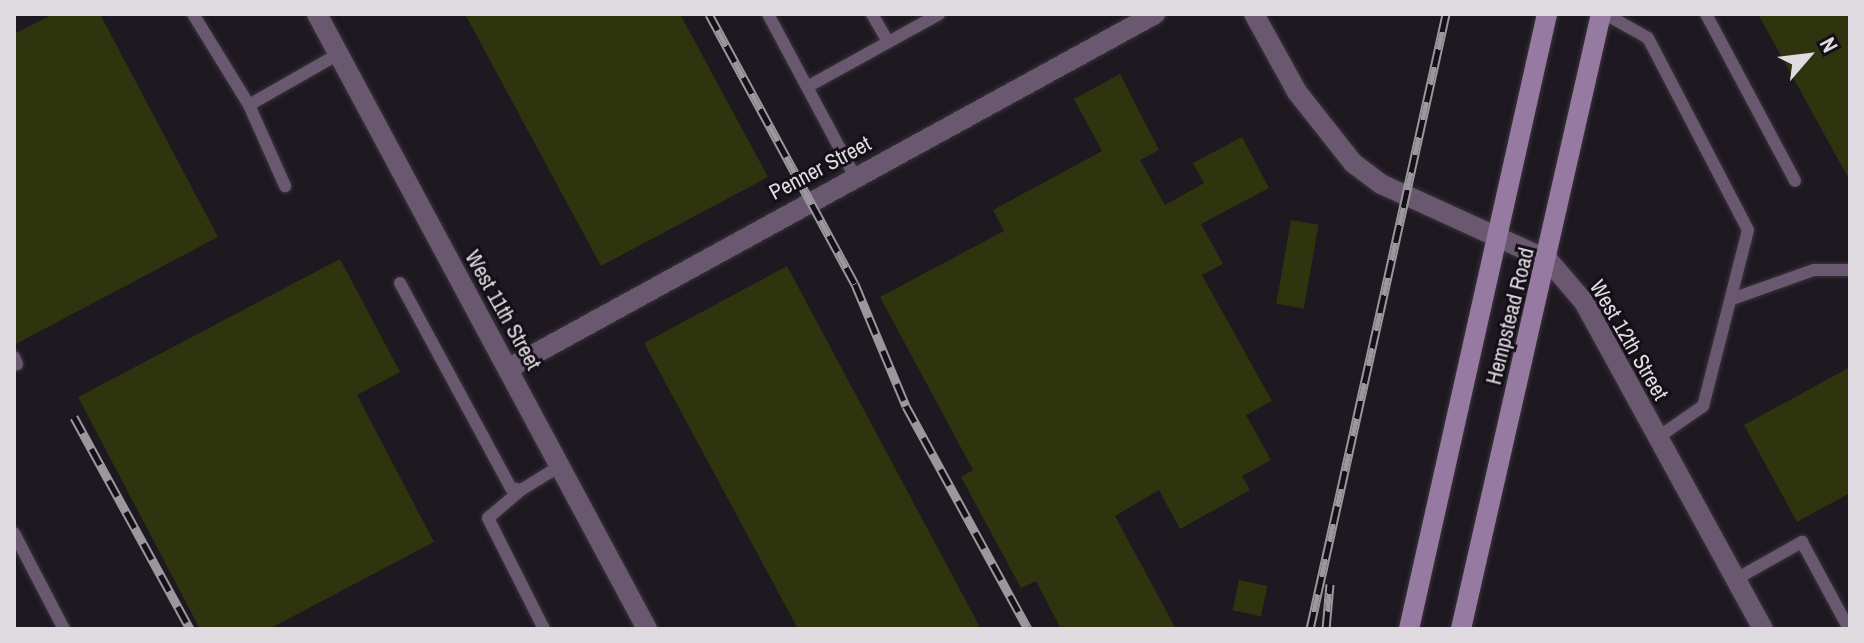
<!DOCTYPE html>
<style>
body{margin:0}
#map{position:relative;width:1864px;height:643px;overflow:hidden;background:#1e1820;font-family:"Archivo Narrow",sans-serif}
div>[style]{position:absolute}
.building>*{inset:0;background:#2d340e;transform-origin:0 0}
.roads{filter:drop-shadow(0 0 2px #39333b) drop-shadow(0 0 2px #39333b)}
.service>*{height:12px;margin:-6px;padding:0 6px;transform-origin:6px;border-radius:6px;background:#695870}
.minor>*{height:20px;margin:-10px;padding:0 10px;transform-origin:10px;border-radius:10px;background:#695870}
.tertiary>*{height:20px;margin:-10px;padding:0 10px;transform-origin:10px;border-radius:10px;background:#695870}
.secondary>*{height:20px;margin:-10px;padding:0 10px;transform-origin:10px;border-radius:10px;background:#977aa1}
.rail>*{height:9px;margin-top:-4.5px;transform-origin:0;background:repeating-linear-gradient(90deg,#150f17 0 18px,#9b979d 0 36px);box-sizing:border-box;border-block:2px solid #9b979d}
span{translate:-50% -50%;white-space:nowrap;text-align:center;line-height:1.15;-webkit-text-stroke:6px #150f17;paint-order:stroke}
.street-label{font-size:22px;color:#dfdbe1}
.frame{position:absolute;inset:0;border:16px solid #dfdbe1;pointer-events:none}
.north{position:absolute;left:1768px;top:16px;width:80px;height:80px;-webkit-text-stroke:6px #150f17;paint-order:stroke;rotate:62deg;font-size:22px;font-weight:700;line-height:32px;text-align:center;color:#dfdbe1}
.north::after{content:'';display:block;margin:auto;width:28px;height:36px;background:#dfdbe1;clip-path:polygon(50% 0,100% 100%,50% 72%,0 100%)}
</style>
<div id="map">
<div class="building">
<i style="clip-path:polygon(53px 14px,100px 14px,218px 237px,14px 345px,14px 34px)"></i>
<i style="clip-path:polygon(465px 14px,680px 14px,768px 177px,601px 266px)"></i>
<i style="clip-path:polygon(1758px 14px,1850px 14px,1850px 181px)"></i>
<i style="clip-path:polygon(1120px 74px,1159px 150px,1140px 160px,1165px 205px,1204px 183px,1193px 163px,1242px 137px,1269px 188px,1201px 224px,1223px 264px,1202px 275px,1272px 401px,1246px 415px,1271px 460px,1242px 476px,1250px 490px,1180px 529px,1159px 490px,1115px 516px,1176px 629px,1061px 629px,1036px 581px,1021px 588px,961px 477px,973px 470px,880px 297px,1004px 231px,993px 210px,1102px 151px,1074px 99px)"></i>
<i style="left:1291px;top:220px;width:28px;height:85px;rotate:10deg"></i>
<i style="clip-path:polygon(340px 259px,400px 372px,357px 395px,434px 542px,269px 629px,200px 629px,78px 397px)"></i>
<i style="clip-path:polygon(787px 266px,981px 629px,798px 629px,644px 343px)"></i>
<i style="clip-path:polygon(1850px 367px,1850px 493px,1797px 522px,1744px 425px)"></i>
<i style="left:1239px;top:580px;width:29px;height:31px;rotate:12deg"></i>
</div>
<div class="roads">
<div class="service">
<i style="left:193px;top:14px;width:107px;rotate:58.4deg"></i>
<i style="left:249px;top:105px;width:89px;rotate:66deg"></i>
<i style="left:768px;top:14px;width:185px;rotate:61.9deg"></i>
<i style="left:872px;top:14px;width:32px;rotate:60deg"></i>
<i style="left:1605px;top:14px;width:49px;rotate:29.2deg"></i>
<i style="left:1648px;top:38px;width:216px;rotate:62.5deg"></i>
<i style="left:1748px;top:230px;width:182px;rotate:104.3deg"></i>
<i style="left:1703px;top:406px;width:56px;rotate:145.2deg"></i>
<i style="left:1706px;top:14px;width:189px;rotate:61.9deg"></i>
<i style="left:807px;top:87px;width:151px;rotate:-28.9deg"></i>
<i style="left:249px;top:105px;width:105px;rotate:-29.7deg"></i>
<i style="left:400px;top:283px;width:233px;rotate:61.6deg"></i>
<i style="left:511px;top:488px;width:10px;rotate:11deg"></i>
<i style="left:521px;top:490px;width:46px;rotate:-31.6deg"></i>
<i style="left:1732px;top:299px;width:87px;rotate:-19.5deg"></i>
<i style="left:1814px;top:270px;width:36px"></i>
<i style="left:14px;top:357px;width:8px;rotate:67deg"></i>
<i style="left:521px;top:490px;width:43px;rotate:139.7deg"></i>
<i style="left:488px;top:518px;width:124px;rotate:63.2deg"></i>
<i style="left:14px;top:533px;width:108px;rotate:62.5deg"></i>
<i style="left:1736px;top:579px;width:76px;rotate:-29.3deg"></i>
<i style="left:1802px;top:542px;width:99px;rotate:61.6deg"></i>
</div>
<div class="minor">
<i style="left:317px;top:14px;width:698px;rotate:61.78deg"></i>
<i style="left:509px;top:368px;width:737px;rotate:-28.72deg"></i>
</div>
<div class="tertiary">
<i style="left:1254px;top:14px;width:89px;rotate:61.1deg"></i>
<i style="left:1297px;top:92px;width:90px;rotate:51.7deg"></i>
<i style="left:1353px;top:163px;width:35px;rotate:37deg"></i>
<i style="left:1381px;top:184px;width:183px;rotate:24.5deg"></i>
<i style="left:1548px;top:260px;width:55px;rotate:49.4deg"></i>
<i style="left:1584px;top:302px;width:373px;rotate:61.3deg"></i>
</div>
<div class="secondary">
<i style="left:1409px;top:629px;width:630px;rotate:-77.35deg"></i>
<i style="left:1461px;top:629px;width:631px;rotate:-77.18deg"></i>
</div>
</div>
<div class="rail">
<i style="left:709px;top:14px;width:307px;rotate:61.6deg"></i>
<i style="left:855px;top:284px;width:132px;rotate:67.3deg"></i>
<i style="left:906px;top:406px;width:254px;rotate:61.3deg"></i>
<i style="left:74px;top:417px;width:242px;rotate:61.3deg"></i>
<i style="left:1310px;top:629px;width:630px;rotate:-77.53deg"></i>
<i style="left:1326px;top:629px;width:45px;rotate:-84.9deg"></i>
</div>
<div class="street-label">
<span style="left:820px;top:168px;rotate:-28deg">Penner Street</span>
<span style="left:503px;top:310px;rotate:61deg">West 11th Street</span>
<span style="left:1510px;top:316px;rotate:-76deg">Hempstead Road</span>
<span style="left:1629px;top:340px;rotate:60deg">West 12th Street</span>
</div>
<div class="frame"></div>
<div class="north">N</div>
</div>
